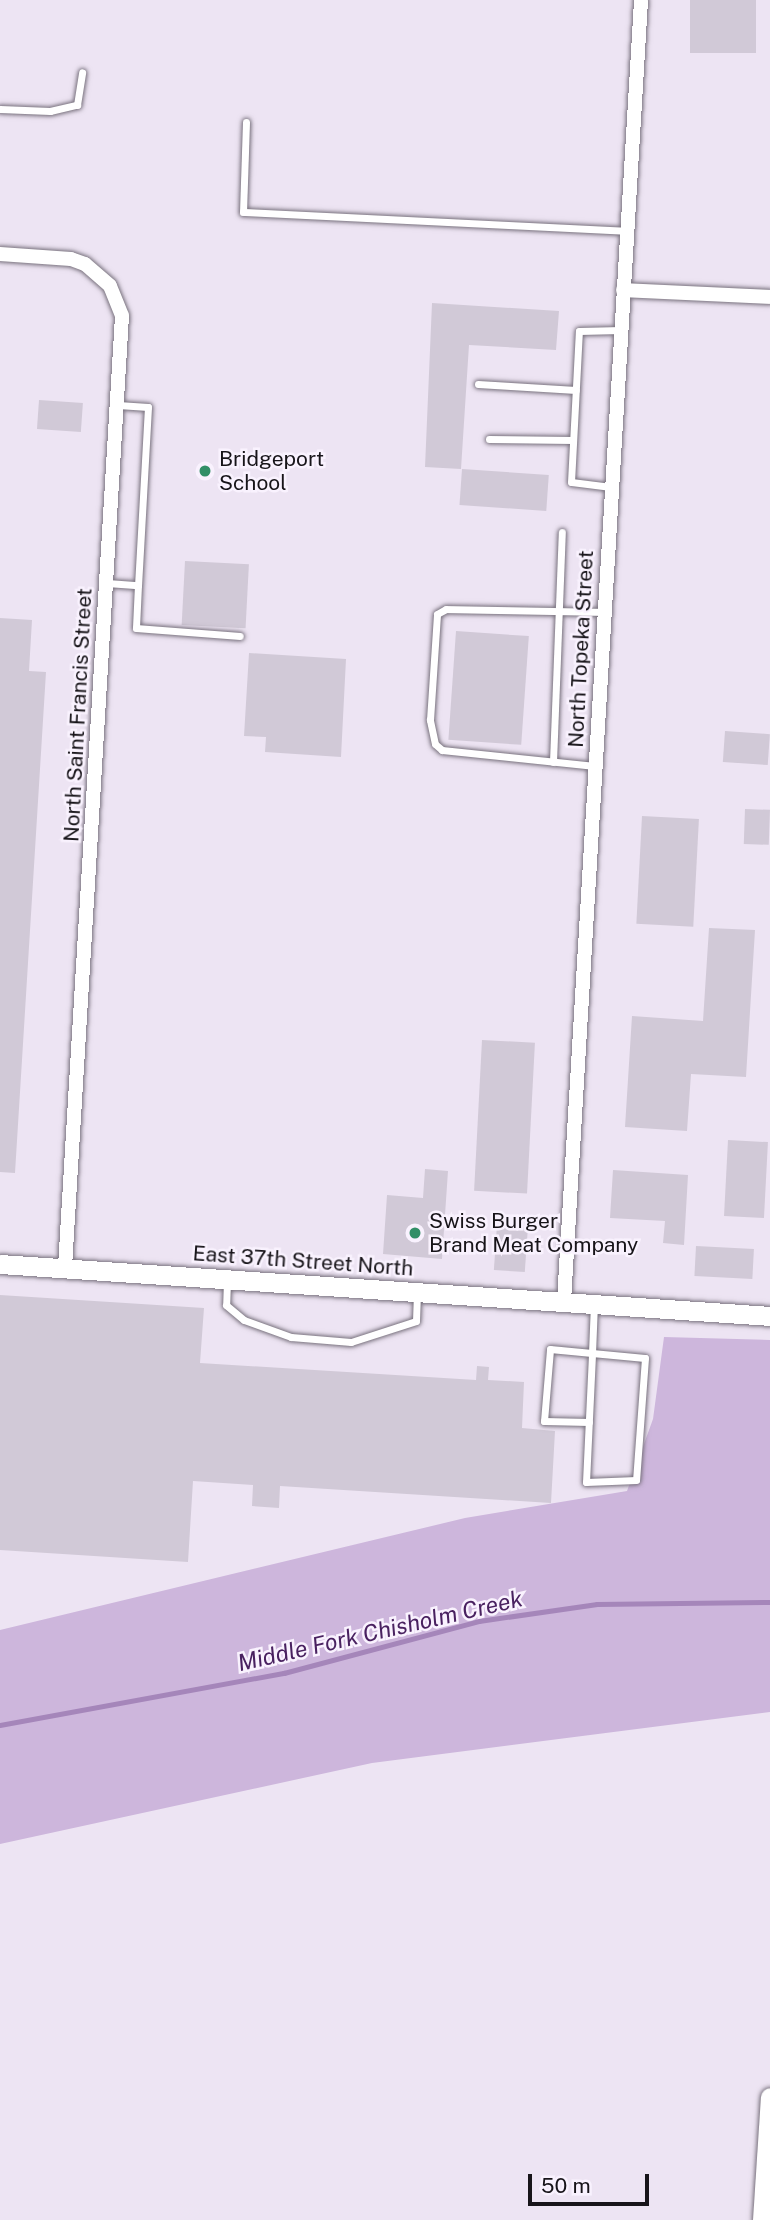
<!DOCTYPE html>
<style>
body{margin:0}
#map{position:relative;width:770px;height:2220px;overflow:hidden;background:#ede4f3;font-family:"Public Sans",sans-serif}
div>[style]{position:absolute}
.green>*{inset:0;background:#cdb6dc}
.stream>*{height:4.5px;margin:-2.25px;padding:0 2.25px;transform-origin:2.25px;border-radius:2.25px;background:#a586ba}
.building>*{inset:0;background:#d1c9d7;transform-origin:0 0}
.roads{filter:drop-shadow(0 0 2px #79727e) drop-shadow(0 0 2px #79727e)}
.lane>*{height:7px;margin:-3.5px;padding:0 3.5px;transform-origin:3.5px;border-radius:3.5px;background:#fff}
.street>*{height:14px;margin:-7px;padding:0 7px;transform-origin:7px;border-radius:7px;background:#fff}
.secondary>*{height:19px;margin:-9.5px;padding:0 9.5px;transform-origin:9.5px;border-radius:9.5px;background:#fff}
.dots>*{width:19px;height:19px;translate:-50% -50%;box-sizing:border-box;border:4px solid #f9f2fe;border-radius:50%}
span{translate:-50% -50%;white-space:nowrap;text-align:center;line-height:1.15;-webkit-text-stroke:5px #f9f2fe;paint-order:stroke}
.poi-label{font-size:21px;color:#171419}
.left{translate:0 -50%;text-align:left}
.street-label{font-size:21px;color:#171419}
.water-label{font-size:23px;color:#492160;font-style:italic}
.scale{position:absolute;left:528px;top:2174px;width:121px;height:32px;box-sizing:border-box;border:4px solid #171419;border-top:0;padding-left:9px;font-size:21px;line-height:24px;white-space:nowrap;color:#171419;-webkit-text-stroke:5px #f9f2fe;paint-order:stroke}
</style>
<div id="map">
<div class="green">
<i style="clip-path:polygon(664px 1337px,770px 1340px,770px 1712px,372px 1763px,0 1844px,0 1630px,465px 1518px,627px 1491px,653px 1419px)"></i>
</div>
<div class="stream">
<i style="left:0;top:1725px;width:289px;rotate:-10.4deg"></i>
<i style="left:284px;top:1673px;width:202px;rotate:-14.9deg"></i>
<i style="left:479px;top:1621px;width:119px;rotate:-8.2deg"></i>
<i style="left:597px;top:1604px;width:173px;rotate:-0.7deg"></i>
</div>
<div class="building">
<i style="left:690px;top:0;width:66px;height:53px"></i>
<i style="clip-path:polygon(432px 303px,559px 311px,556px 350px,469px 345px,461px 469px,425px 467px)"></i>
<i style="left:39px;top:400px;width:44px;height:29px;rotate:4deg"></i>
<i style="left:462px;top:469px;width:87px;height:36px;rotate:4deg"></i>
<i style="left:185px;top:561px;width:64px;height:64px;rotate:3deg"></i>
<i style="clip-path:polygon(0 618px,32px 620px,29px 671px,46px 672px,15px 1173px,0 1172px)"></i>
<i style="left:456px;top:631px;width:73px;height:109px;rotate:4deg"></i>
<i style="clip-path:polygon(249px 653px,346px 659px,341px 757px,265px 752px,266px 737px,244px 736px)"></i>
<i style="left:725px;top:731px;width:45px;height:31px;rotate:4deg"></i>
<i style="left:745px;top:809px;width:25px;height:35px;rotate:2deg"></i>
<i style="left:642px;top:816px;width:57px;height:108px;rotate:3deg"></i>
<i style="clip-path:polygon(709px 928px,755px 930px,746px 1077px,691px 1074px,687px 1131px,625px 1127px,632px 1016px,703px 1021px)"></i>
<i style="left:482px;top:1040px;width:53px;height:151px;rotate:3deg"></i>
<i style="left:728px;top:1140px;width:40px;height:76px;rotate:3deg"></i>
<i style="clip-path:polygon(425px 1169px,448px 1171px,442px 1259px,383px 1254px,387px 1195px,423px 1198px)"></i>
<i style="clip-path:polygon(613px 1170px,688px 1175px,684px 1245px,663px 1243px,665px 1221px,610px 1218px)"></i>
<i style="left:497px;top:1225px;width:31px;height:45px;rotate:4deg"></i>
<i style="left:696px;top:1246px;width:58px;height:30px;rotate:3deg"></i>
<i style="clip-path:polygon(0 1295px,204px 1308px,200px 1363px,476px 1380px,477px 1366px,489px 1367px,488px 1380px,524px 1382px,522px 1428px,555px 1431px,551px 1503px,280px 1486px,279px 1508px,252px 1506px,253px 1485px,193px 1481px,188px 1562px,0 1550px)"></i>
</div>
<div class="roads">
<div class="lane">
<i style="left:0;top:109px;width:50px;rotate:2.3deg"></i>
<i style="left:50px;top:111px;width:28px;rotate:-13deg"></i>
<i style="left:77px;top:105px;width:33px;rotate:-81deg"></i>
<i style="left:246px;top:122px;width:90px;rotate:91.9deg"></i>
<i style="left:243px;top:212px;width:384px;rotate:2.8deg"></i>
<i style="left:478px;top:384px;width:98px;rotate:3.5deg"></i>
<i style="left:118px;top:405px;width:30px;rotate:4deg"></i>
<i style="left:148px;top:407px;width:178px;rotate:93.2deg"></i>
<i style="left:489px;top:439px;width:84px;rotate:0.7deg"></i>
<i style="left:611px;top:487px;width:40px;rotate:-172.9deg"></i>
<i style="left:571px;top:482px;width:151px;rotate:-87deg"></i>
<i style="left:579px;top:331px;width:42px;rotate:-1.4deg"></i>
<i style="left:107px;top:583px;width:31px;rotate:4deg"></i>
<i style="left:138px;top:585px;width:43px;rotate:92.7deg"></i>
<i style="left:136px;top:628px;width:104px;rotate:4.4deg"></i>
<i style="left:553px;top:762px;width:230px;rotate:-87.8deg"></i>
<i style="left:595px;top:766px;width:154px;rotate:-174deg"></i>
<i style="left:442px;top:750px;width:9px;rotate:-139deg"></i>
<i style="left:435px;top:744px;width:25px;rotate:-102deg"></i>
<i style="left:430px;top:720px;width:106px;rotate:-86.2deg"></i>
<i style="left:437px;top:614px;width:10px;rotate:-29deg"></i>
<i style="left:446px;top:609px;width:158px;rotate:1.1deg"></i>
<i style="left:227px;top:1281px;width:24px;rotate:92deg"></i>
<i style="left:226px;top:1305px;width:23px;rotate:40deg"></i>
<i style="left:244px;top:1320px;width:50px;rotate:19.9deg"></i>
<i style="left:291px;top:1337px;width:60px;rotate:4.8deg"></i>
<i style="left:351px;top:1342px;width:68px;rotate:-17.9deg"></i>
<i style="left:416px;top:1321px;width:29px;rotate:-88deg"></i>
<i style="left:589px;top:1422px;width:45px;rotate:-178.7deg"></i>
<i style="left:544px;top:1421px;width:72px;rotate:-85.2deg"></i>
<i style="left:550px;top:1349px;width:42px;rotate:5.4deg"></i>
<i style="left:592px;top:1353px;width:53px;rotate:5.4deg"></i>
<i style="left:645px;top:1358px;width:122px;rotate:94.2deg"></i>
<i style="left:636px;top:1480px;width:50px;rotate:177.7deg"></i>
<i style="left:586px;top:1482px;width:129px;rotate:-87.3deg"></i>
<i style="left:592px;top:1353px;width:49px;rotate:-87.7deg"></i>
</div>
<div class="street">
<i style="left:0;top:254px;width:71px;rotate:4deg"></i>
<i style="left:71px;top:259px;width:15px;rotate:20deg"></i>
<i style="left:85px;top:264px;width:33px;rotate:41deg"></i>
<i style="left:110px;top:286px;width:32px;rotate:68deg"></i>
<i style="left:122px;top:316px;width:954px;rotate:93.43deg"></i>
<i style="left:623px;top:290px;width:147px;rotate:2.7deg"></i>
<i style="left:564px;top:1301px;width:1303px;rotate:-86.61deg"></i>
</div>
<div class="secondary">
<i style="left:0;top:1264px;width:772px;rotate:3.86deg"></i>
<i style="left:762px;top:2220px;width:123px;rotate:-86.3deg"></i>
</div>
</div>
<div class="dots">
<i style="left:205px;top:471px;background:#328f67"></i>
<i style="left:415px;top:1233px;background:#328f67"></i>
</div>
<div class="poi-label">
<span class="left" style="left:219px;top:471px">Bridgeport<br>School</span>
<span class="left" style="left:429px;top:1233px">Swiss Burger<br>Brand Meat Company</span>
</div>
<div class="street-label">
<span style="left:581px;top:649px;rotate:-87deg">North Topeka Street</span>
<span style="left:78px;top:715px;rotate:-87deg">North Saint Francis Street</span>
<span style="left:303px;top:1261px;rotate:4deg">East 37th Street North</span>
</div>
<div class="water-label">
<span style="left:380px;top:1631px;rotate:-13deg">Middle Fork Chisholm Creek</span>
</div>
<div class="scale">50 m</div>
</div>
